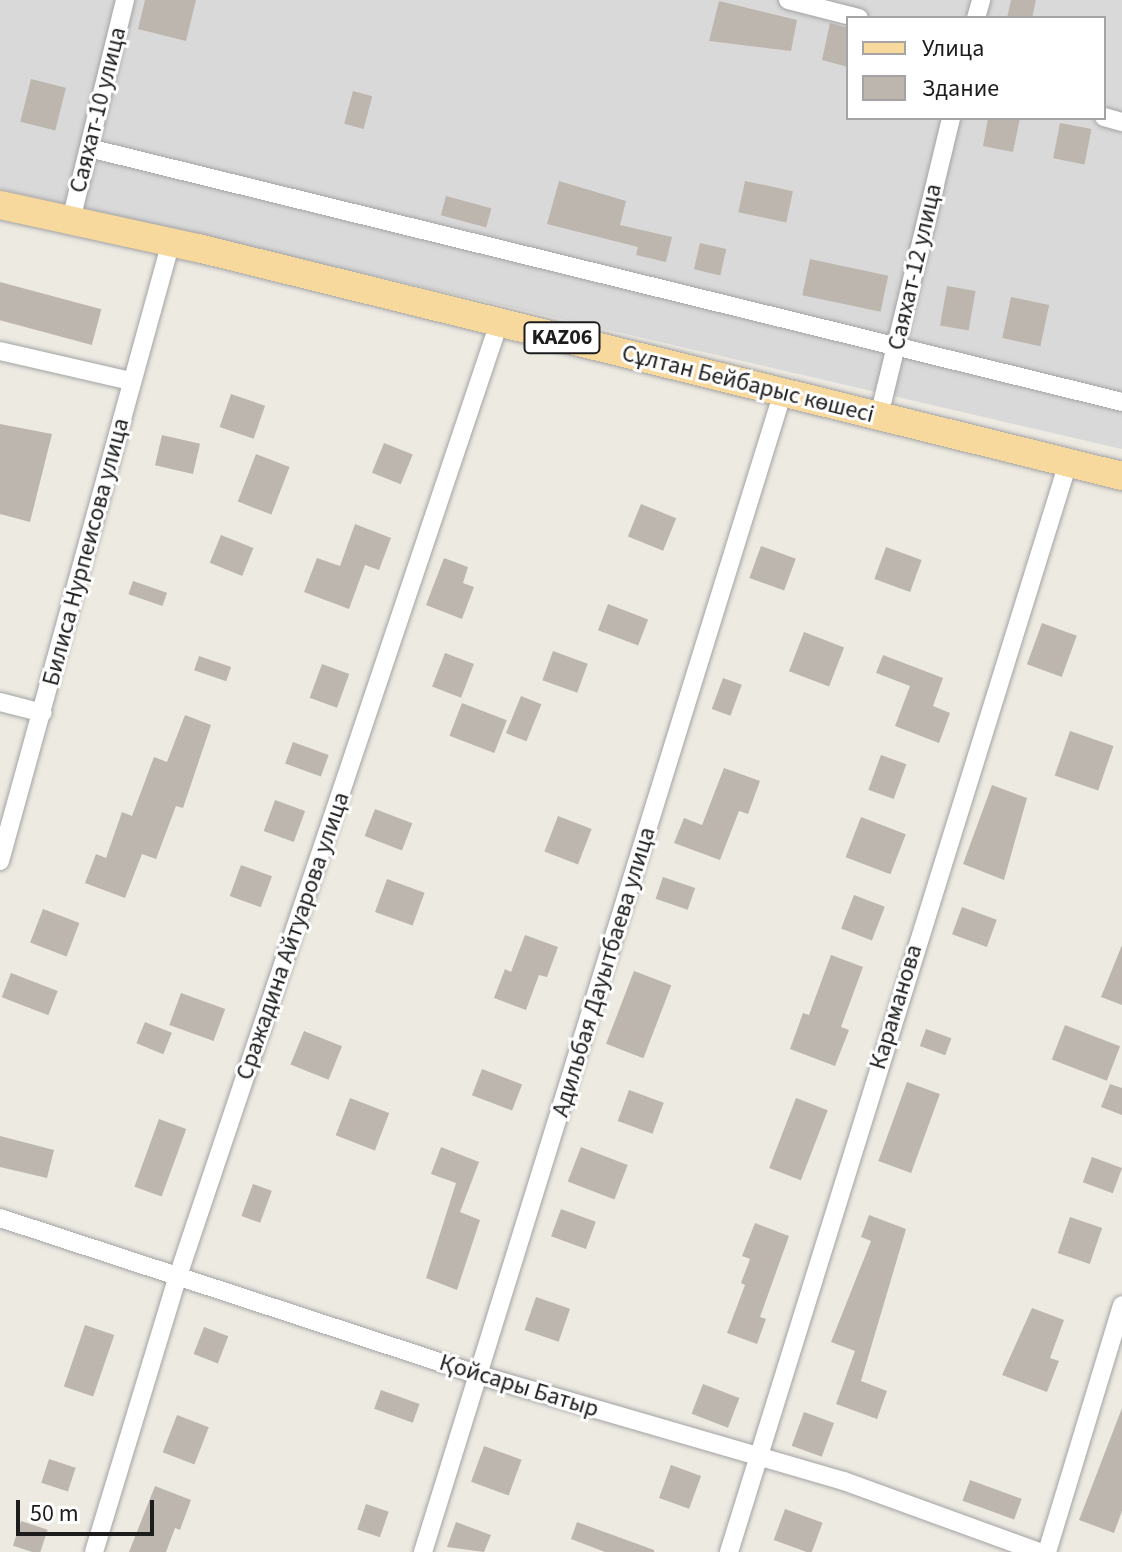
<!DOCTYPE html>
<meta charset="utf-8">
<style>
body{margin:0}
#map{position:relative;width:1122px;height:1552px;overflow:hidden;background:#edeae2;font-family:"Source Sans 3",sans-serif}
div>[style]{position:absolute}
.residential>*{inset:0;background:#dad9d9}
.building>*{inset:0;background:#bdb6af;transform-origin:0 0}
.roads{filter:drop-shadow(0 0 2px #a3a3a3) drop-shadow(0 0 2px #a3a3a3)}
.street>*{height:18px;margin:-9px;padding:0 9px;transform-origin:9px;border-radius:9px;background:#fff}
.primary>*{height:28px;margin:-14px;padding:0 14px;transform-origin:14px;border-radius:14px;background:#f7d89d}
span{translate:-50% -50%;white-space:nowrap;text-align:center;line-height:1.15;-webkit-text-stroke:6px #fff;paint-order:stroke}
.shield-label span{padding:2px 6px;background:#fff;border:2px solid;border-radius:6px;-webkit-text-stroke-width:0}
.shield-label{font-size:22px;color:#1c1c1c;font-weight:700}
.street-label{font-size:24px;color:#1c1c1c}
.legend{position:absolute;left:846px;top:16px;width:260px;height:104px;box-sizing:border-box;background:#fff;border:2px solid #a4a4a4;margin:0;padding:10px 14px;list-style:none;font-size:24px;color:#1c1c1c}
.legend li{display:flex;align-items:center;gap:16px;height:40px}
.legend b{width:40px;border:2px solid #a4a4a4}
.scale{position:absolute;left:16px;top:1500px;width:138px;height:36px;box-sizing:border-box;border:4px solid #1c1c1c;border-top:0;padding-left:10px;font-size:24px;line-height:28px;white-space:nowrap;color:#1c1c1c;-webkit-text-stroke:6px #fff;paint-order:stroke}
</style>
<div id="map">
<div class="residential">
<i style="clip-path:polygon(evenodd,0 0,1122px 0,1122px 449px,0 189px,0 0,848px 18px,1104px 18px,1104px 118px,848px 118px,848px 18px)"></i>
</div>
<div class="building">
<i style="clip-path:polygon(145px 0,196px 0,186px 41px,138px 29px)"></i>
<i style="clip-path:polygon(1011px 0,1036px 0,1032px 18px,1007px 18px)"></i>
<i style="clip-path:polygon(719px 1px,797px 20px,791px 51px,709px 41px)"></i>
<i style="clip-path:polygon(830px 23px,848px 28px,848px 67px,822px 60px)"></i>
<i style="left:31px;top:79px;width:36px;height:44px;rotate:14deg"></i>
<i style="left:353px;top:91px;width:20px;height:34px;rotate:15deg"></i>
<i style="clip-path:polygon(988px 118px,1020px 118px,1013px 152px,983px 146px)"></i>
<i style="left:1060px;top:123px;width:32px;height:36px;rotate:11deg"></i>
<i style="clip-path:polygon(559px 181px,626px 201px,620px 225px,672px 237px,666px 262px,636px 255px,638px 247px,547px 224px)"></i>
<i style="left:745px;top:181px;width:49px;height:32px;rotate:12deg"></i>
<i style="left:446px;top:196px;width:47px;height:20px;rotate:15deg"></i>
<i style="left:700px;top:243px;width:27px;height:27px;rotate:13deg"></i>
<i style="left:810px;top:259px;width:80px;height:37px;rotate:12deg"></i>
<i style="left:0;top:282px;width:105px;height:37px;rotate:15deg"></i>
<i style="left:947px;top:286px;width:29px;height:40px;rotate:10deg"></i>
<i style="left:1011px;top:297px;width:39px;height:42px;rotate:12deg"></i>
<i style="left:231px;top:394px;width:36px;height:35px;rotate:19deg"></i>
<i style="clip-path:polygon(0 424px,52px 434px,30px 522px,0 514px)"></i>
<i style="left:162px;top:435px;width:39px;height:31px;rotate:13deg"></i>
<i style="left:384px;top:443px;width:31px;height:32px;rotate:22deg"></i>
<i style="left:256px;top:454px;width:36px;height:51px;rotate:21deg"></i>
<i style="left:641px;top:504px;width:38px;height:35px;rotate:22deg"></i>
<i style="clip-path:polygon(355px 524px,391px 538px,379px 570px,365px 565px,349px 609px,304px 592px,317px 558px,340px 566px)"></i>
<i style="left:221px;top:535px;width:35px;height:30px;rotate:22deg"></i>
<i style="left:761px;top:546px;width:37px;height:34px;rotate:20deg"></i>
<i style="left:886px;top:547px;width:38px;height:34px;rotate:20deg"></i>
<i style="clip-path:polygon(444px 558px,468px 567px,463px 583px,474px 587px,462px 619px,426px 605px)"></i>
<i style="left:133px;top:581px;width:36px;height:14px;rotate:19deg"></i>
<i style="left:608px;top:604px;width:43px;height:28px;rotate:21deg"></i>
<i style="left:1042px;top:623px;width:37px;height:44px;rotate:20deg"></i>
<i style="left:804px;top:632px;width:43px;height:42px;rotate:21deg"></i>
<i style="left:553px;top:651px;width:37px;height:31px;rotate:20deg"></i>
<i style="left:445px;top:653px;width:31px;height:36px;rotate:21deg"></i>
<i style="clip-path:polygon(883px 655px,943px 678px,933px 706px,950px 713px,939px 743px,895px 726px,910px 686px,876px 673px)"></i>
<i style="left:199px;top:656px;width:34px;height:15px;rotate:19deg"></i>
<i style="left:322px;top:664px;width:29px;height:36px;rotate:20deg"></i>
<i style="left:723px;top:678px;width:20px;height:33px;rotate:20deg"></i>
<i style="left:521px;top:696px;width:22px;height:40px;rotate:22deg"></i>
<i style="left:462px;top:703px;width:48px;height:35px;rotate:21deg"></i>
<i style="clip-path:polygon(185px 715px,211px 725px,183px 808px,176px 806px,156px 859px,142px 854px,125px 898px,85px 883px,96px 854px,106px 858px,122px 812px,132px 816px,154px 757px,167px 762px)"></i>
<i style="left:1070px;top:731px;width:46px;height:47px;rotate:19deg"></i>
<i style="left:293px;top:742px;width:38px;height:23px;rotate:20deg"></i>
<i style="left:881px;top:755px;width:27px;height:37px;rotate:20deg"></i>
<i style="clip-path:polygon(724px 768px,760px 781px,748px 814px,739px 811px,720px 860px,674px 843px,684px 818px,702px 825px)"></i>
<i style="clip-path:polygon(992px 785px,1027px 798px,1004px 880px,963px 864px)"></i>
<i style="left:275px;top:800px;width:32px;height:33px;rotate:20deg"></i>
<i style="left:375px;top:809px;width:40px;height:29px;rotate:21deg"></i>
<i style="left:558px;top:816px;width:36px;height:38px;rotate:21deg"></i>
<i style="left:861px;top:817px;width:48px;height:43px;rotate:21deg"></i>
<i style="left:241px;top:865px;width:33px;height:33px;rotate:20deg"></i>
<i style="left:663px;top:877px;width:34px;height:23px;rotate:19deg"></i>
<i style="left:387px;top:879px;width:40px;height:35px;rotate:20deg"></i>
<i style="left:854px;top:895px;width:33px;height:36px;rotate:21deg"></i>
<i style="left:962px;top:907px;width:37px;height:29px;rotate:20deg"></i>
<i style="left:43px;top:909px;width:39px;height:36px;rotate:21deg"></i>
<i style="clip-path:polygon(525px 935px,558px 947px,547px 977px,539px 975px,526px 1010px,494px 998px,505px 969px,511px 972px)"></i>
<i style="clip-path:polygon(1122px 945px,1122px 1005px,1101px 997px)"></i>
<i style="clip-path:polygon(831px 955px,863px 967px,841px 1027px,849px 1030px,835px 1066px,790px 1049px,803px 1013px,809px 1015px)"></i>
<i style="left:634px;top:971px;width:40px;height:78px;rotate:21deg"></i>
<i style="left:11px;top:973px;width:50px;height:26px;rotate:21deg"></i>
<i style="left:181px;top:993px;width:47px;height:34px;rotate:20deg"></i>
<i style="left:145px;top:1022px;width:29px;height:23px;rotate:22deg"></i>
<i style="left:1065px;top:1025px;width:59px;height:37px;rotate:21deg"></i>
<i style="left:926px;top:1029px;width:27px;height:18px;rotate:20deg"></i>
<i style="left:304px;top:1031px;width:41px;height:36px;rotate:22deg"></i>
<i style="left:482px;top:1069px;width:43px;height:28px;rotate:21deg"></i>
<i style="left:907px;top:1082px;width:35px;height:84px;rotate:20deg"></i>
<i style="clip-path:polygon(1110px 1084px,1122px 1088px,1122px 1115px,1101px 1107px)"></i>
<i style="left:629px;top:1090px;width:37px;height:33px;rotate:20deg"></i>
<i style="left:350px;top:1098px;width:42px;height:40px;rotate:21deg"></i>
<i style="left:796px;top:1098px;width:34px;height:75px;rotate:21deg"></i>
<i style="left:159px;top:1119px;width:29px;height:72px;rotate:20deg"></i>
<i style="clip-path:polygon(0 1136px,54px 1150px,47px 1178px,0 1167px)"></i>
<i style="clip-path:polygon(441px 1147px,479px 1162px,460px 1212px,480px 1220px,457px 1290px,426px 1278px,456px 1183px,431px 1174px)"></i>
<i style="left:581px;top:1147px;width:50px;height:37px;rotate:21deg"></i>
<i style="left:1092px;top:1157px;width:32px;height:27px;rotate:20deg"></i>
<i style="left:253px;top:1184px;width:20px;height:34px;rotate:20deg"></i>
<i style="left:561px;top:1209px;width:37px;height:29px;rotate:20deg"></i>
<i style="clip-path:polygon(869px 1215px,906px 1229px,861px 1381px,887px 1391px,877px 1419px,836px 1404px,855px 1351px,831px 1342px,871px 1241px,861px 1237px)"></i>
<i style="left:1070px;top:1217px;width:34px;height:38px;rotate:19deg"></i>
<i style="clip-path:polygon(755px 1223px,789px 1236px,760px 1317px,766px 1319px,757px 1344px,727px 1333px,745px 1285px,741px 1283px,750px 1259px,742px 1256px)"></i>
<i style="left:536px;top:1297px;width:36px;height:35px;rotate:19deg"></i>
<i style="clip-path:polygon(1032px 1308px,1064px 1320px,1050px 1358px,1059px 1361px,1047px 1392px,1002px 1375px)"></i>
<i style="left:85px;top:1325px;width:31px;height:65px;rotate:19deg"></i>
<i style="left:204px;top:1327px;width:26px;height:29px;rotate:21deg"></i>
<i style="left:703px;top:1384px;width:39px;height:32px;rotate:21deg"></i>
<i style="left:381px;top:1390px;width:41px;height:20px;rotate:20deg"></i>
<i style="clip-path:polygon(1122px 1408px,1122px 1511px,1114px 1533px,1079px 1520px)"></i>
<i style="left:804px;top:1412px;width:32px;height:36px;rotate:20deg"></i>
<i style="left:177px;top:1415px;width:34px;height:40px;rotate:21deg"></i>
<i style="left:484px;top:1446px;width:40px;height:38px;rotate:20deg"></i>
<i style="left:49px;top:1459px;width:28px;height:25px;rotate:18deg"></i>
<i style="left:671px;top:1465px;width:32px;height:35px;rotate:20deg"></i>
<i style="left:970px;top:1480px;width:55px;height:22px;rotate:20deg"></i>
<i style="clip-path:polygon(155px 1486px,191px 1500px,180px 1530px,175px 1528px,166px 1552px,129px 1552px)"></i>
<i style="left:366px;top:1504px;width:24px;height:27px;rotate:19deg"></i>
<i style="left:785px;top:1509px;width:40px;height:33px;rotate:20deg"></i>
<i style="left:21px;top:1521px;width:28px;height:26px;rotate:18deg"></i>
<i style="clip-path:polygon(456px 1522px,491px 1535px,484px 1552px,447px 1547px)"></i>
<i style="clip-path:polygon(577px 1522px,654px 1550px,654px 1552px,605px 1552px,571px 1539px)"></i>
</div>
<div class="roads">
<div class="street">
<i style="left:788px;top:0;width:73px;rotate:14.2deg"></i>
<i style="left:976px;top:18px;width:19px;rotate:-74deg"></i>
<i style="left:1104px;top:117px;width:19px;rotate:16deg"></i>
<i style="left:89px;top:148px;width:1064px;rotate:13.81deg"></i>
<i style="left:71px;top:220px;width:227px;rotate:-76.2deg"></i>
<i style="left:0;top:351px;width:134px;rotate:12.9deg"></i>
<i style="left:879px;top:416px;width:307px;rotate:-76.4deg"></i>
<i style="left:0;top:702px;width:44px;rotate:14.3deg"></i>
<i style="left:0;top:861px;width:642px;rotate:-74.56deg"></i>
<i style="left:0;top:1218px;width:504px;rotate:18.15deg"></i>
<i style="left:479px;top:1375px;width:380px;rotate:16.2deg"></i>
<i style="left:844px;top:1481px;width:208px;rotate:20deg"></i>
<i style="left:94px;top:1552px;width:285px;rotate:-73.1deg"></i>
<i style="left:177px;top:1279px;width:1009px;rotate:-71.39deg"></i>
<i style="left:423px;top:1552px;width:1215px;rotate:-72.76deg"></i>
<i style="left:729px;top:1552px;width:1141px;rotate:-72.71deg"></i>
<i style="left:1047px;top:1552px;width:258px;rotate:-73.1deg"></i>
</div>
<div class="primary">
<i style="left:0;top:205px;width:203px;rotate:12.3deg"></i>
<i style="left:198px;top:248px;width:952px;rotate:13.86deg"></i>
</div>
</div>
<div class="shield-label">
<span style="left:562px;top:338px">KAZ06</span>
</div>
<div class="street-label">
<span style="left:98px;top:110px;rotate:-76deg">Саяхат-10 улица</span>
<span style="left:915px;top:267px;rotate:-77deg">Саяхат-12 улица</span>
<span style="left:748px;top:384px;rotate:14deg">Сұлтан Бейбарыс көшесі</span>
<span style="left:86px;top:552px;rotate:-75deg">Билиса Нурпеисова улица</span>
<span style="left:293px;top:936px;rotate:-71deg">Сражадина Айтуарова улица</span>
<span style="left:604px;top:972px;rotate:-73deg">Адильбая Дауытбаева улица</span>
<span style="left:896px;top:1007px;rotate:-73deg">Караманова</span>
<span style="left:519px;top:1386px;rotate:17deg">Қойсары Батыр</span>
</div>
<ul class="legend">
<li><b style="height:10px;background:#f7d89d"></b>Улица</li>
<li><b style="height:22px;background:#bdb6af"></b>Здание</li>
</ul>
<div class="scale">50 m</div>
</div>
